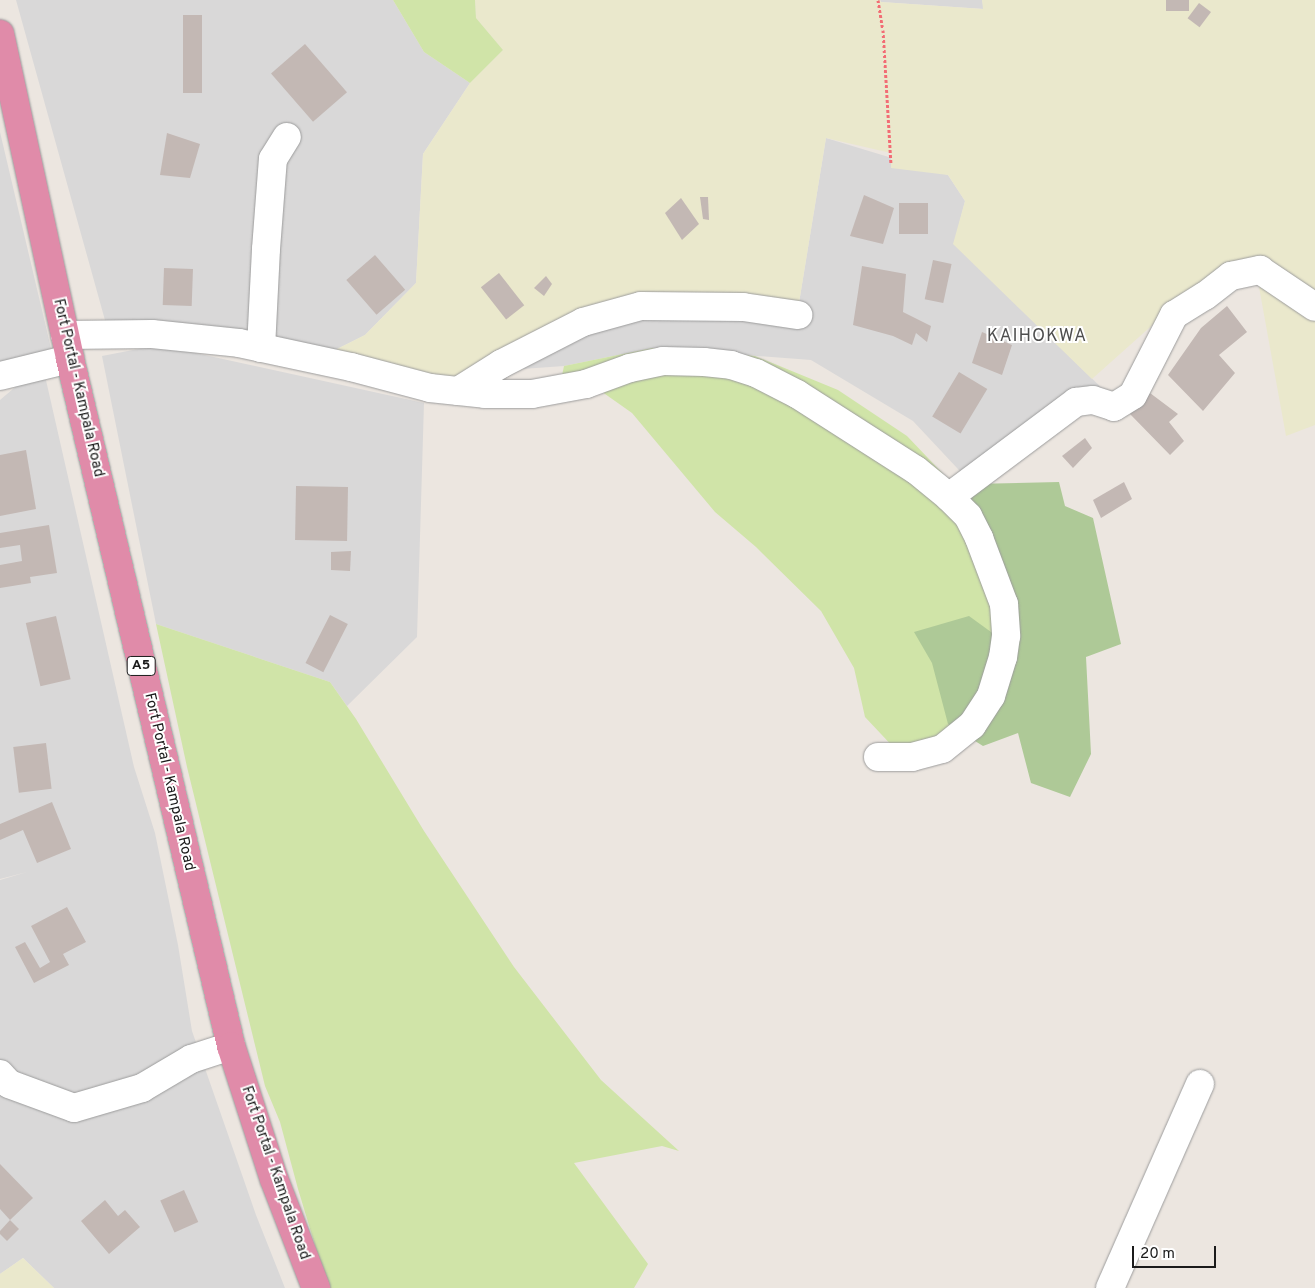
<!DOCTYPE html>
<style>
body{margin:0}
#map{position:relative;width:1315px;height:1288px;overflow:hidden;background:#ece6e0;font-family:Overpass,sans-serif}
div>[style]{position:absolute}
.residential>*{inset:0;background:#d9d8d8}
.farmland>*{inset:0;background:#eae8cc}
.grass>*{inset:0;background:#d0e4a8}
.forest>*{inset:0;background:#aec997}
.building>*{inset:0;background:#c3b8b4;transform-origin:0 0}
.path>*{height:3px;margin-top:-1.5px;transform-origin:0;background:repeating-linear-gradient(90deg,#f26c74 0 2.5px,transparent 0 5px)}
.roads{filter:drop-shadow(0 0 1px #9c9c9c) drop-shadow(0 0 1px #9c9c9c)}
.street>*{height:28px;margin:-14px;padding:0 14px;transform-origin:14px;border-radius:14px;background:#fff}
.highway>*{height:28px;margin:-14px;padding:0 14px;transform-origin:14px;border-radius:14px;background:#e08ba9}
span{translate:-50% -50%;white-space:nowrap;text-align:center;line-height:1.15;-webkit-text-stroke:4px #fff;paint-order:stroke}
.shield-label span{padding:1px 4px;background:#fff;border:1px solid;border-radius:4px;-webkit-text-stroke-width:0}
.shield-label{font-size:14px;color:#1b1b1b;font-weight:700}
.street-label{font-size:15px;color:#1b1b1b}
.quarter-label{font-size:18px;color:#4e4e4e;letter-spacing:1px}
.scale{position:absolute;left:1132px;top:1246px;width:84px;height:22px;box-sizing:border-box;border:2px solid #1b1b1b;border-top:0;padding-left:6px;font-size:15px;line-height:18px;white-space:nowrap;color:#1b1b1b;-webkit-text-stroke:4px #fff;paint-order:stroke}
</style>
<div id="map">
<div class="residential">
<i style="clip-path:polygon(16px 0,393px 0,424px 52px,470px 83px,423px 154px,416px 283px,365px 335px,319px 358px,108px 331px)"></i>
<i style="clip-path:polygon(880px 0,982px 0,984px 9px,881px 2px)"></i>
<i style="clip-path:polygon(0 132px,54px 361px,43px 367px,134px 767px,155px 833px,178px 945px,192px 1031px,256px 1215px,285px 1288px,54px 1288px,23px 1258px,0 1274px,0 880px,27px 872px,0 879px,0 400px,33px 372px,0 388px)"></i>
<i style="clip-path:polygon(826px 138px,948px 175px,965px 201px,954px 244px,1111px 397px,972px 484px,913px 421px,811px 360px,652px 348px,564px 366px,465px 373px,576px 322px,798px 309px)"></i>
<i style="clip-path:polygon(159px 345px,424px 403px,417px 637px,347px 706px,330px 682px,156px 624px,102px 356px)"></i>
</div>
<div class="farmland">
<i style="clip-path:polygon(475px 0,880px 0,881px 2px,983px 9px,982px 0,1315px 0,1315px 425px,1286px 436px,1255px 265px,1167px 312px,1092px 379px,953px 244px,965px 201px,948px 175px,891px 168px,891px 153px,826px 138px,798px 309px,636px 300px,451px 388px,319px 358px,365px 335px,416px 283px,423px 154px,470px 83px,503px 50px,476px 18px)"></i>
<i style="clip-path:polygon(23px 1258px,54px 1288px,0 1288px,0 1274px)"></i>
</div>
<div class="grass">
<i style="clip-path:polygon(393px 0,475px 0,476px 18px,503px 50px,470px 83px,424px 52px)"></i>
<i style="clip-path:polygon(652px 348px,755px 356px,838px 390px,907px 436px,968px 500px,1013px 649px,981px 731px,897px 751px,865px 717px,854px 668px,821px 611px,756px 547px,715px 512px,632px 413px,598px 389px,558px 394px,564px 366px)"></i>
<i style="clip-path:polygon(156px 624px,330px 682px,356px 719px,424px 831px,514px 967px,601px 1080px,679px 1151px,662px 1146px,574px 1163px,648px 1264px,634px 1288px,328px 1288px,298px 1189px,280px 1122px,265px 1086px,187px 767px)"></i>
</div>
<div class="forest">
<i style="clip-path:polygon(1059px 482px,1065px 506px,1093px 518px,1121px 644px,1086px 657px,1091px 754px,1070px 797px,1031px 783px,1018px 733px,983px 746px,948px 724px,932px 663px,914px 632px,969px 616px,1013px 648px,968px 500px,972px 484px)"></i>
</div>
<div class="building">
<i style="left:1166px;top:0;width:23px;height:11px"></i>
<i style="left:1199px;top:3px;width:15px;height:19px;rotate:37deg"></i>
<i style="left:183px;top:15px;width:19px;height:78px"></i>
<i style="left:305px;top:44px;width:64px;height:45px;rotate:49deg"></i>
<i style="clip-path:polygon(167px 133px,200px 144px,190px 178px,160px 175px)"></i>
<i style="clip-path:polygon(864px 195px,894px 208px,883px 244px,850px 236px)"></i>
<i style="clip-path:polygon(700px 197px,708px 197px,709px 220px,703px 219px)"></i>
<i style="clip-path:polygon(681px 198px,699px 224px,682px 240px,665px 213px)"></i>
<i style="left:899px;top:203px;width:29px;height:31px"></i>
<i style="left:375px;top:255px;width:46px;height:38px;rotate:49deg"></i>
<i style="left:933px;top:260px;width:19px;height:40px;rotate:12deg"></i>
<i style="clip-path:polygon(862px 266px,906px 274px,903px 312px,931px 326px,927px 342px,916px 333px,912px 345px,893px 336px,853px 325px)"></i>
<i style="left:164px;top:268px;width:29px;height:37px;rotate:2deg"></i>
<i style="left:499px;top:273px;width:41px;height:23px;rotate:52deg"></i>
<i style="clip-path:polygon(546px 276px,552px 284px,544px 296px,534px 288px)"></i>
<i style="clip-path:polygon(1227px 306px,1247px 332px,1219px 355px,1235px 373px,1203px 411px,1168px 375px,1201px 328px)"></i>
<i style="clip-path:polygon(982px 332px,1012px 345px,1002px 375px,972px 363px)"></i>
<i style="left:959px;top:372px;width:33px;height:52px;rotate:31deg"></i>
<i style="clip-path:polygon(1150px 393px,1178px 414px,1169px 422px,1184px 441px,1170px 455px,1130px 414px)"></i>
<i style="clip-path:polygon(1085px 438px,1092px 448px,1073px 468px,1062px 456px)"></i>
<i style="clip-path:polygon(26px 450px,36px 509px,0 516px,0 455px)"></i>
<i style="clip-path:polygon(1124px 482px,1132px 499px,1101px 518px,1093px 500px)"></i>
<i style="left:348px;top:487px;width:54px;height:52px;rotate:91deg"></i>
<i style="clip-path:polygon(49px 525px,57px 573px,30px 577px,31px 583px,0 588px,0 565px,22px 561px,20px 545px,0 548px,0 533px)"></i>
<i style="clip-path:polygon(351px 551px,350px 571px,331px 570px,331px 552px)"></i>
<i style="left:330px;top:615px;width:20px;height:54px;rotate:27deg"></i>
<i style="left:56px;top:616px;width:65px;height:31px;rotate:77deg"></i>
<i style="left:46px;top:743px;width:46px;height:33px;rotate:83deg"></i>
<i style="clip-path:polygon(52px 802px,71px 849px,37px 863px,23px 830px,0 840px,0 824px)"></i>
<i style="clip-path:polygon(67px 907px,86px 942px,63px 954px,69px 965px,34px 983px,15px 947px,25px 942px,40px 968px,50px 962px,31px 926px)"></i>
<i style="clip-path:polygon(0 1164px,33px 1198px,10px 1220px,0 1209px)"></i>
<i style="left:184px;top:1190px;width:35px;height:26px;rotate:66deg"></i>
<i style="clip-path:polygon(105px 1200px,118px 1216px,125px 1210px,140px 1227px,109px 1254px,81px 1221px)"></i>
<i style="clip-path:polygon(10px 1220px,19px 1229px,7px 1241px,0 1234px,0 1231px)"></i>
</div>
<div class="path">
<i style="left:878px;top:0;width:30px;rotate:81deg"></i>
<i style="left:883px;top:30px;width:133px;rotate:86.6deg"></i>
</div>
<div class="roads">
<div class="street">
<i style="left:65px;top:335px;width:87px;rotate:-0.7deg"></i>
<i style="left:152px;top:334px;width:87px;rotate:5.9deg"></i>
<i style="left:239px;top:343px;width:115px;rotate:12.1deg"></i>
<i style="left:351px;top:367px;width:82px;rotate:14.9deg"></i>
<i style="left:430px;top:388px;width:55px;rotate:6.2deg"></i>
<i style="left:485px;top:394px;width:47px"></i>
<i style="left:532px;top:394px;width:55px;rotate:-10.5deg"></i>
<i style="left:586px;top:384px;width:47px;rotate:-20deg"></i>
<i style="left:630px;top:368px;width:34px;rotate:-12deg"></i>
<i style="left:663px;top:361px;width:41px;rotate:1.4deg"></i>
<i style="left:704px;top:362px;width:27px;rotate:6deg"></i>
<i style="left:731px;top:365px;width:26px;rotate:18deg"></i>
<i style="left:756px;top:373px;width:46px;rotate:27.1deg"></i>
<i style="left:797px;top:394px;width:141px;rotate:32.6deg"></i>
<i style="left:916px;top:470px;width:43px;rotate:39.3deg"></i>
<i style="left:949px;top:497px;width:27px;rotate:45deg"></i>
<i style="left:968px;top:516px;width:25px;rotate:63deg"></i>
<i style="left:979px;top:538px;width:71px;rotate:69.3deg"></i>
<i style="left:1004px;top:604px;width:32px;rotate:86deg"></i>
<i style="left:1006px;top:636px;width:21px;rotate:98deg"></i>
<i style="left:1003px;top:657px;width:41px;rotate:107.1deg"></i>
<i style="left:991px;top:696px;width:35px;rotate:123deg"></i>
<i style="left:972px;top:725px;width:38px;rotate:141deg"></i>
<i style="left:942px;top:749px;width:31px;rotate:165deg"></i>
<i style="left:912px;top:757px;width:34px;rotate:180deg"></i>
<i style="left:261px;top:348px;width:99px;rotate:-87.1deg"></i>
<i style="left:266px;top:249px;width:90px;rotate:-85.6deg"></i>
<i style="left:273px;top:159px;width:26px;rotate:-58deg"></i>
<i style="left:0;top:376px;width:72px;rotate:-13.7deg"></i>
<i style="left:458px;top:391px;width:51px;rotate:-32.1deg"></i>
<i style="left:501px;top:364px;width:92px;rotate:-27.1deg"></i>
<i style="left:583px;top:322px;width:60px;rotate:-15.4deg"></i>
<i style="left:641px;top:306px;width:102px;rotate:0.6deg"></i>
<i style="left:743px;top:307px;width:56px;rotate:8.3deg"></i>
<i style="left:949px;top:497px;width:159px;rotate:-36.8deg"></i>
<i style="left:1076px;top:402px;width:17px;rotate:-7deg"></i>
<i style="left:1093px;top:400px;width:22px;rotate:18deg"></i>
<i style="left:1114px;top:407px;width:22px;rotate:-32deg"></i>
<i style="left:1133px;top:395px;width:90px;rotate:-62.9deg"></i>
<i style="left:1174px;top:315px;width:36px;rotate:-32deg"></i>
<i style="left:1205px;top:296px;width:33px;rotate:-38deg"></i>
<i style="left:1231px;top:276px;width:30px;rotate:-12deg"></i>
<i style="left:1260px;top:270px;width:66px;rotate:33.9deg"></i>
<i style="left:0;top:1074px;width:13px;rotate:48deg"></i>
<i style="left:9px;top:1084px;width:69px;rotate:20.3deg"></i>
<i style="left:74px;top:1108px;width:71px;rotate:-16.4deg"></i>
<i style="left:142px;top:1088px;width:57px;rotate:-30.6deg"></i>
<i style="left:191px;top:1059px;width:42px;rotate:-18deg"></i>
<i style="left:1110px;top:1288px;width:223px;rotate:-66.2deg"></i>
</div>
<div class="highway">
<i style="left:0;top:34px;width:332px;rotate:77.8deg"></i>
<i style="left:70px;top:359px;width:706px;rotate:76.81deg"></i>
<i style="left:231px;top:1046px;width:140px;rotate:72.1deg"></i>
<i style="left:274px;top:1179px;width:117px;rotate:68.9deg"></i>
</div>
</div>
<div class="shield-label">
<span style="left:141px;top:666px">A5</span>
</div>
<div class="street-label">
<span style="left:78px;top:388px;rotate:77deg">Fort Portal - Kampala Road</span>
<span style="left:169px;top:782px;rotate:77deg">Fort Portal - Kampala Road</span>
<span style="left:275px;top:1173px;rotate:71deg">Fort Portal - Kampala Road</span>
</div>
<div class="quarter-label">
<span style="left:1037px;top:337px">KAIHOKWA</span>
</div>
<div class="scale">20 m</div>
</div>
